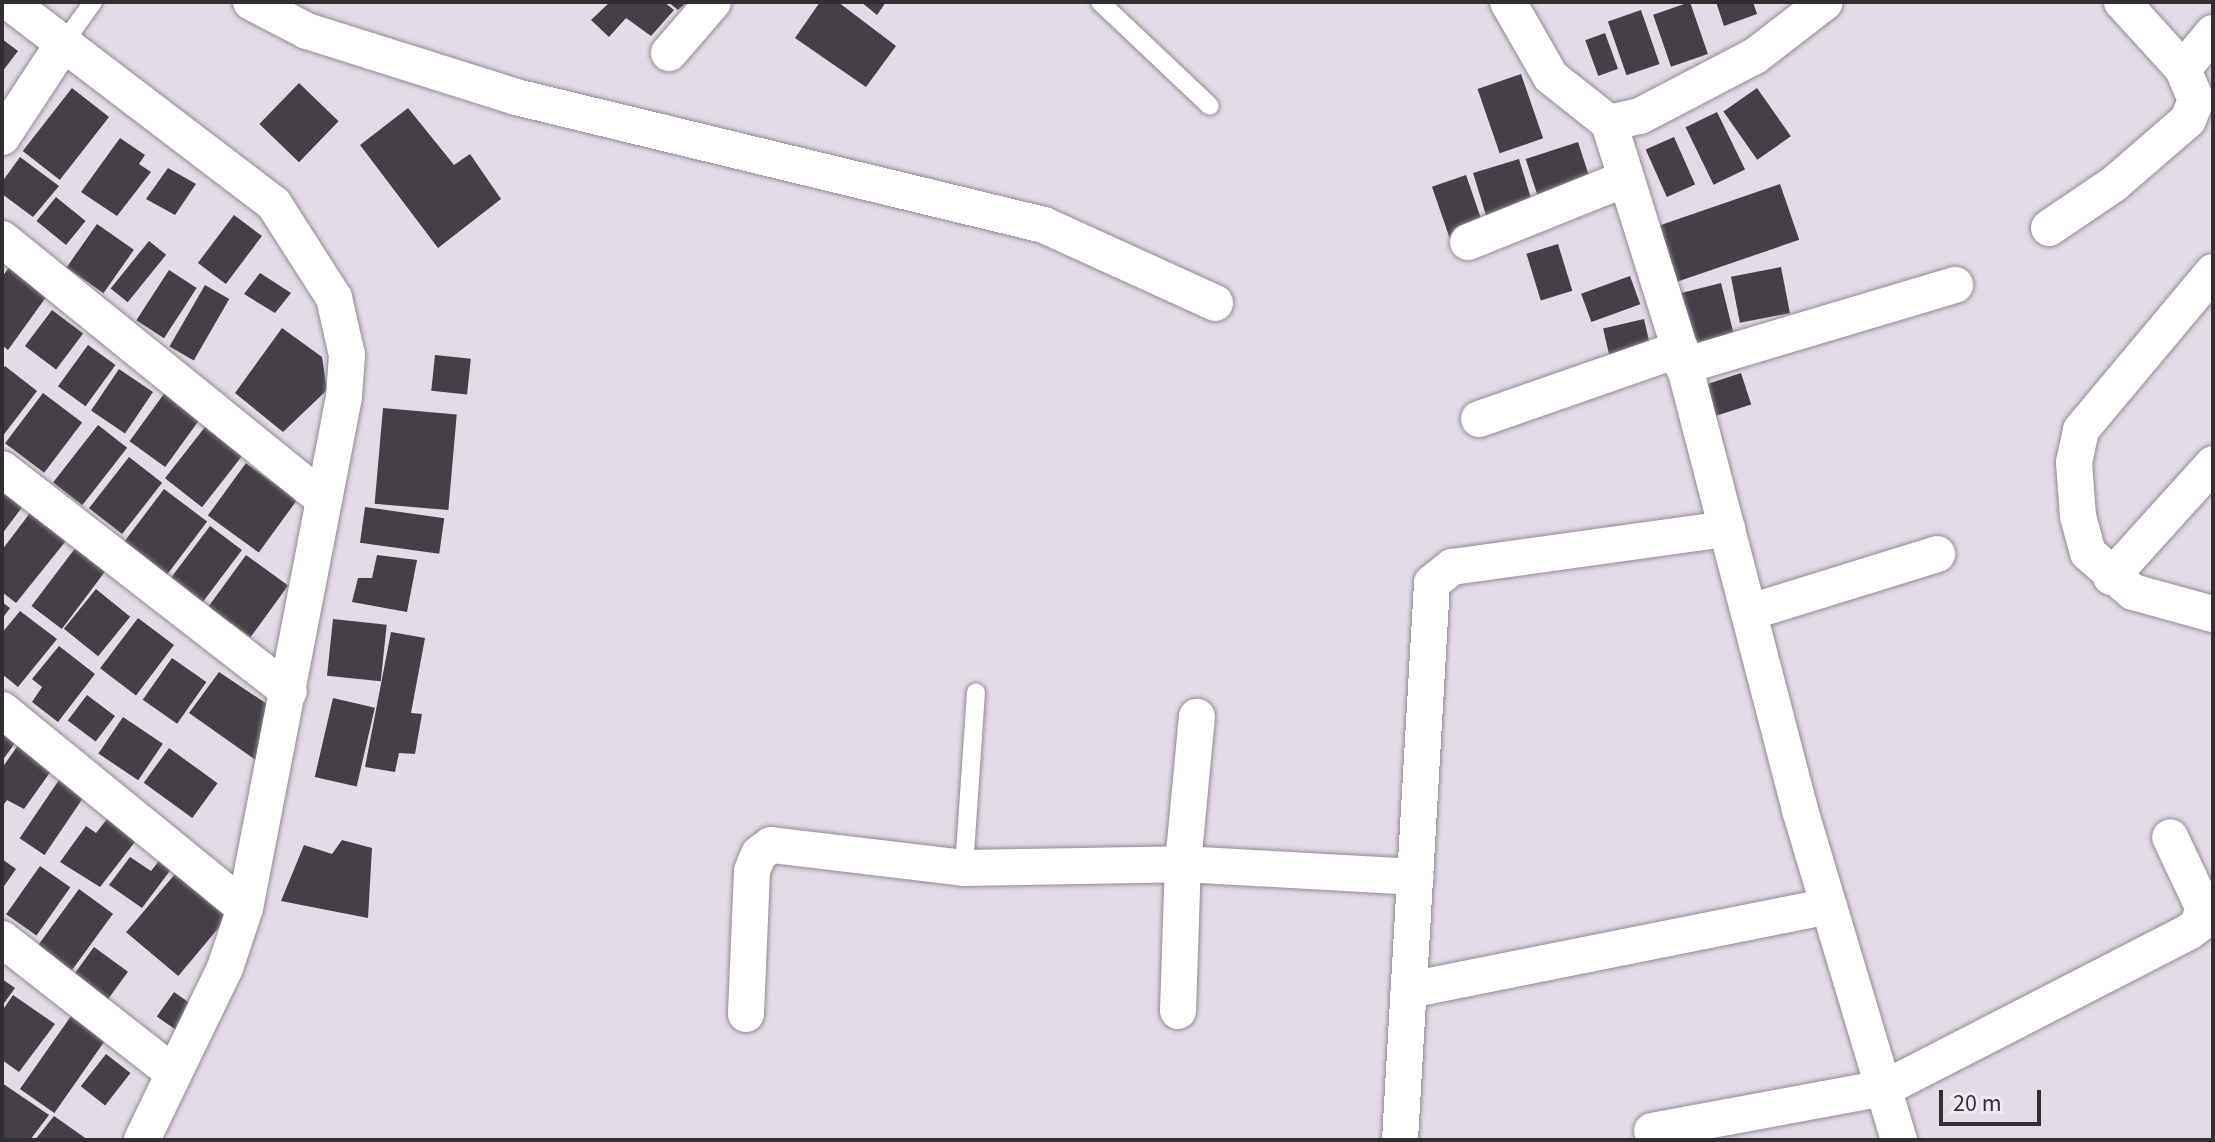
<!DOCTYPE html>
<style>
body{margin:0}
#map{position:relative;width:2215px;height:1142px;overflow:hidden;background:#e3dbe6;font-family:"Source Sans 3",sans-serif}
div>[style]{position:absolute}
.building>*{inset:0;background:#453f47;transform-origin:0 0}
.roads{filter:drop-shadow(0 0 2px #908993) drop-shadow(0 0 2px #908993)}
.service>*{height:18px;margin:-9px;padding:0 9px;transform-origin:9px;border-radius:9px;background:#fff}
.minor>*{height:36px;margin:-18px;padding:0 18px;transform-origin:18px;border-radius:18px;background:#fff}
span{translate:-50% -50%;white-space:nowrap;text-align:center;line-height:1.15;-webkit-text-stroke:8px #f0e8f3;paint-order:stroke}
.frame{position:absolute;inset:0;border:4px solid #322f33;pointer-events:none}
.scale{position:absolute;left:1939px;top:1090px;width:102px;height:36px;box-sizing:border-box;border:4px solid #322f33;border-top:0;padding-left:10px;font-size:24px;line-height:28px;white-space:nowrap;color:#322f33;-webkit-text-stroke:6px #f0e8f3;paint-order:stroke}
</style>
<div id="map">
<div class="building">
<i style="clip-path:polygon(610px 2px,664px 2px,674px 10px,651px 36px,626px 18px,609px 37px,591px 20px)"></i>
<i style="clip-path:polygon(668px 2px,687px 2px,678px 10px)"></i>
<i style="clip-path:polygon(820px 2px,838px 2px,896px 46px,866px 87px,795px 38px)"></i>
<i style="clip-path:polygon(861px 2px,886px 2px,877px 15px)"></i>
<i style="left:1690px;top:2px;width:55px;height:39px;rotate:71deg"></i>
<i style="clip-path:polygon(1716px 2px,1753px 2px,1757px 14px,1724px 26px)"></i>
<i style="left:1641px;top:10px;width:57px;height:35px;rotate:71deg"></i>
<i style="left:1605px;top:33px;width:38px;height:21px;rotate:70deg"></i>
<i style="clip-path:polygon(2px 39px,18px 51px,2px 72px)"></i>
<i style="left:1521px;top:74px;width:68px;height:46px;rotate:71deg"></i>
<i style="left:299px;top:83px;width:55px;height:57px;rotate:44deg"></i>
<i style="left:72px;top:88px;width:47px;height:80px;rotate:38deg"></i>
<i style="left:1757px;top:88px;width:59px;height:41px;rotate:55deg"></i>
<i style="clip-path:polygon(408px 108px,454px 165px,470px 154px,501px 199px,438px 248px,360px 145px)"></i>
<i style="left:1717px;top:112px;width:64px;height:35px;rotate:64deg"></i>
<i style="left:1674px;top:137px;width:52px;height:31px;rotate:66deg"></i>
<i style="clip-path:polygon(120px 138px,145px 155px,139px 164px,151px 172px,117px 216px,81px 192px)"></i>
<i style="left:1578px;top:142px;width:47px;height:55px;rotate:72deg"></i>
<i style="clip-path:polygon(20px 157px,59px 186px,33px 217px,2px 194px,2px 182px)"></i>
<i style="left:1519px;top:159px;width:48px;height:48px;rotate:73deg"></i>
<i style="clip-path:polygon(168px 168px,196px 184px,175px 215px,146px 199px)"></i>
<i style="left:1466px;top:175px;width:54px;height:36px;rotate:71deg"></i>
<i style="left:1780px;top:184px;width:59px;height:133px;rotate:71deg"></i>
<i style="left:56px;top:197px;width:38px;height:31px;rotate:39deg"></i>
<i style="left:234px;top:215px;width:35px;height:60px;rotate:37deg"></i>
<i style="left:97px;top:224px;width:45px;height:53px;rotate:35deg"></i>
<i style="left:149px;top:241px;width:22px;height:61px;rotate:39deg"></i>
<i style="left:1558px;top:244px;width:49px;height:33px;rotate:73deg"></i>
<i style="clip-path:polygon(10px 266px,49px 293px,8px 350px,2px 345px,2px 277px)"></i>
<i style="left:1781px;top:267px;width:47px;height:51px;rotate:79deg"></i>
<i style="left:169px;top:270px;width:33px;height:60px;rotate:33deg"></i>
<i style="clip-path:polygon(260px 273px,291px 293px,275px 313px,244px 294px)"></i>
<i style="left:1630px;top:276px;width:30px;height:52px;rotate:70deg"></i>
<i style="left:1721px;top:283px;width:59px;height:45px;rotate:76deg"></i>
<i style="left:205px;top:285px;width:28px;height:71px;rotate:30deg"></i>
<i style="left:52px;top:310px;width:39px;height:45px;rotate:37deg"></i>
<i style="left:1644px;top:319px;width:35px;height:42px;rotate:77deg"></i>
<i style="clip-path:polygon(282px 328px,322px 357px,327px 390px,283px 432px,235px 393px)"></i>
<i style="left:88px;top:345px;width:34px;height:51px;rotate:36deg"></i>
<i style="left:435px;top:355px;width:36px;height:36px;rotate:6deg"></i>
<i style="clip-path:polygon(5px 366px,37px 391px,2px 437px,2px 370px)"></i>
<i style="left:119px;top:369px;width:41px;height:50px;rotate:34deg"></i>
<i style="left:1741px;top:373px;width:33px;height:41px;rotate:72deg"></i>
<i style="left:166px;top:391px;width:44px;height:62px;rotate:36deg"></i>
<i style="left:43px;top:393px;width:49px;height:63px;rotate:37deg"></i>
<i style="left:383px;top:408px;width:74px;height:96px;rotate:5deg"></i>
<i style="left:98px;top:425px;width:37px;height:73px;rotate:38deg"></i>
<i style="left:205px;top:427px;width:47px;height:65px;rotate:38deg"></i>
<i style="left:129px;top:457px;width:42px;height:65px;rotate:38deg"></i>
<i style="left:246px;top:463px;width:63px;height:65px;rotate:36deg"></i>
<i style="left:164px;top:489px;width:54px;height:68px;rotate:37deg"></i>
<i style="clip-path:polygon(2px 490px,23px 506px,2px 534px)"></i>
<i style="left:365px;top:507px;width:80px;height:36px;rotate:8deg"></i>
<i style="clip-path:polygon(33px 509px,69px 537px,16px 603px,2px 592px,2px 550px)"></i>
<i style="left:210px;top:526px;width:40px;height:67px;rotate:37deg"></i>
<i style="left:76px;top:547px;width:38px;height:74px;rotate:37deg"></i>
<i style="left:246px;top:555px;width:52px;height:64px;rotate:36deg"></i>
<i style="clip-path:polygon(377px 555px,417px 560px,407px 612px,352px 602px,358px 578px,372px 578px)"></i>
<i style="left:96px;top:589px;width:44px;height:51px;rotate:39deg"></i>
<i style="clip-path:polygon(2px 602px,10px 608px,2px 619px)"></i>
<i style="clip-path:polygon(20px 611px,57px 639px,18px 687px,2px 674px,2px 633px)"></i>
<i style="left:138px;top:618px;width:45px;height:63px;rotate:37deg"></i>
<i style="left:333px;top:619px;width:54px;height:57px;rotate:6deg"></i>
<i style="clip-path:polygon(391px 632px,425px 638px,411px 713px,422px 714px,415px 754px,399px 753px,395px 772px,365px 767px)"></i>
<i style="clip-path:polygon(59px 646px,95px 674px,58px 722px,32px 702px,42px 687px,32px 679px)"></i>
<i style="left:172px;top:658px;width:42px;height:51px;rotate:35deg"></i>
<i style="clip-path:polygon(219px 672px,267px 704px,257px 761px,189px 713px)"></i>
<i style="left:87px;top:695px;width:35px;height:32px;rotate:37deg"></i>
<i style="left:333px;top:698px;width:43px;height:81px;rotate:13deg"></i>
<i style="left:123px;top:717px;width:48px;height:44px;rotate:34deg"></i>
<i style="clip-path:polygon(2px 723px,20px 736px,2px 761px)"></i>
<i style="clip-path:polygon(21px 741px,51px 771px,24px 809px,7px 800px,2px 807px,2px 768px)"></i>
<i style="left:169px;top:748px;width:60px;height:43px;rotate:36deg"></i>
<i style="left:61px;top:777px;width:30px;height:74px;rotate:34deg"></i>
<i style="clip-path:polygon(111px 814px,141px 834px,100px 887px,60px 862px,86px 826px,96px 833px)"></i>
<i style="clip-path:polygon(342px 840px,372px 848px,368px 918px,281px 901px,304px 845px,332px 854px)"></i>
<i style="clip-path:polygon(163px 856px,175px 864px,142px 908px,109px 885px,130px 857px,151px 871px)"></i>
<i style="clip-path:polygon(2px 859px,16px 869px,2px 889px)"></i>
<i style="left:40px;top:866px;width:37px;height:59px;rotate:35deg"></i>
<i style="left:175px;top:874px;width:68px;height:76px;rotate:40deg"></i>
<i style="left:79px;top:889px;width:42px;height:77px;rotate:36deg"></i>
<i style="left:94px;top:947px;width:42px;height:44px;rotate:36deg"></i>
<i style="clip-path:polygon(2px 979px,15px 988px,2px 1006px)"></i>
<i style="left:174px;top:992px;width:24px;height:30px;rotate:35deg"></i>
<i style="clip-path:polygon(13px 995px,55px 1024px,19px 1072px,2px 1060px,2px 1011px)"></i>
<i style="left:71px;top:1016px;width:42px;height:89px;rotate:35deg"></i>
<i style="left:106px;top:1054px;width:31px;height:41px;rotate:38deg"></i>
<i style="clip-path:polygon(2px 1083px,49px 1115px,30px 1140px,2px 1140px)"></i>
<i style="clip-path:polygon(54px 1116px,88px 1140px,35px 1140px)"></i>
</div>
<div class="roads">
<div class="service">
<i style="left:1100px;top:2px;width:151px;rotate:43.4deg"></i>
<i style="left:65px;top:41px;width:48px;rotate:-54.3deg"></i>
<i style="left:964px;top:868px;width:176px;rotate:-86.1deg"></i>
</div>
<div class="minor">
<i style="left:9px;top:2px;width:333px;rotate:37.3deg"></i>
<i style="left:274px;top:204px;width:112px;rotate:57.4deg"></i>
<i style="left:334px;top:298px;width:58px;rotate:77.2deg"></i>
<i style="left:347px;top:355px;width:42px;rotate:94.1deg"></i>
<i style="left:344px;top:397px;width:521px;rotate:100.96deg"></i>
<i style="left:245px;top:908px;width:63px;rotate:108.4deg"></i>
<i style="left:225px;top:968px;width:191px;rotate:115.8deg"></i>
<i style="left:251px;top:2px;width:63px;rotate:27.4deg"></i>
<i style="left:307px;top:31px;width:219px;rotate:17.5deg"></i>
<i style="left:516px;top:97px;width:543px;rotate:13.63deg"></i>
<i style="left:1044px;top:225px;width:188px;rotate:24.5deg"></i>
<i style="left:1508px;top:2px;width:86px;rotate:60.2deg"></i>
<i style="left:1551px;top:77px;width:74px;rotate:38.4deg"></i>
<i style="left:1609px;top:123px;width:237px;rotate:72.6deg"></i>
<i style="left:1680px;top:349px;width:476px;rotate:75.4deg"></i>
<i style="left:1800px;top:810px;width:345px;rotate:73.3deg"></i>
<i style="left:669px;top:53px;width:67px;rotate:-49.2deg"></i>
<i style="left:2183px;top:69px;width:47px;rotate:-50.2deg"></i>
<i style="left:1609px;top:123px;width:32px;rotate:-13deg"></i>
<i style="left:1640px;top:116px;width:130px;rotate:-27.6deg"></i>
<i style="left:1755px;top:56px;width:88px;rotate:-37.6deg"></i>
<i style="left:2px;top:137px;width:115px;rotate:-56.7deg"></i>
<i style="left:2049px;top:228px;width:78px;rotate:-34.1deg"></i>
<i style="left:2114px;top:184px;width:98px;rotate:-40.9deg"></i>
<i style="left:2188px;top:120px;width:22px;rotate:-68deg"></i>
<i style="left:2196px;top:100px;width:34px;rotate:-113deg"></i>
<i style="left:2183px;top:69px;width:91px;rotate:-132.3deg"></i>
<i style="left:2px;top:239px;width:414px;rotate:39deg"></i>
<i style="left:1468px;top:242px;width:169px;rotate:-21.9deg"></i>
<i style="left:2213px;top:272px;width:206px;rotate:129.9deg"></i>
<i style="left:2081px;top:430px;width:33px;rotate:102deg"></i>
<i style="left:2074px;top:462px;width:54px;rotate:85.8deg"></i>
<i style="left:2078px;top:516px;width:38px;rotate:75deg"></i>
<i style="left:2088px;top:553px;width:60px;rotate:40.9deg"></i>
<i style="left:2133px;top:592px;width:83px;rotate:15.4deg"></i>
<i style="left:1683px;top:366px;width:284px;rotate:-16.6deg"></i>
<i style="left:1479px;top:419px;width:213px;rotate:-19.2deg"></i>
<i style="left:2px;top:469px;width:363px;rotate:37.8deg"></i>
<i style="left:2111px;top:577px;width:152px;rotate:-47.9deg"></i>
<i style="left:1750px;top:612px;width:196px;rotate:-17.2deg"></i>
<i style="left:2px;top:710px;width:313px;rotate:39.2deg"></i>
<i style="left:2px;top:939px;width:216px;rotate:38deg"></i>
<i style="left:1409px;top:990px;width:428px;rotate:-11.3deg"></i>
<i style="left:1178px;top:1011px;width:147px;rotate:-88.1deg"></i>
<i style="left:1183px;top:864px;width:148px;rotate:-84.6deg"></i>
<i style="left:746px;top:1014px;width:143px;rotate:-87.6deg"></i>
<i style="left:752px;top:871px;width:18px;rotate:-68deg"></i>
<i style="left:759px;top:854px;width:15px;rotate:-37deg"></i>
<i style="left:771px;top:845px;width:194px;rotate:6.8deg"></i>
<i style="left:964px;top:868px;width:219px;rotate:-1deg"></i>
<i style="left:1183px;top:864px;width:233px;rotate:3.2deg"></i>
<i style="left:1652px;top:1131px;width:237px;rotate:-10.5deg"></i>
<i style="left:1885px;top:1088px;width:343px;rotate:-27.2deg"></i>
<i style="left:2190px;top:931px;width:11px;rotate:-38deg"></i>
<i style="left:2199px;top:924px;width:17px;rotate:-77deg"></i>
<i style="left:2203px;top:907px;width:77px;rotate:-115.2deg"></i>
<i style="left:1400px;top:1140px;width:558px;rotate:-86.71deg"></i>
<i style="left:1432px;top:583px;width:26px;rotate:-39deg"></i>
<i style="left:1452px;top:567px;width:278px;rotate:-7.9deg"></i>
</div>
</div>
<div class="frame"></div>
<div class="scale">20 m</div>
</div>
